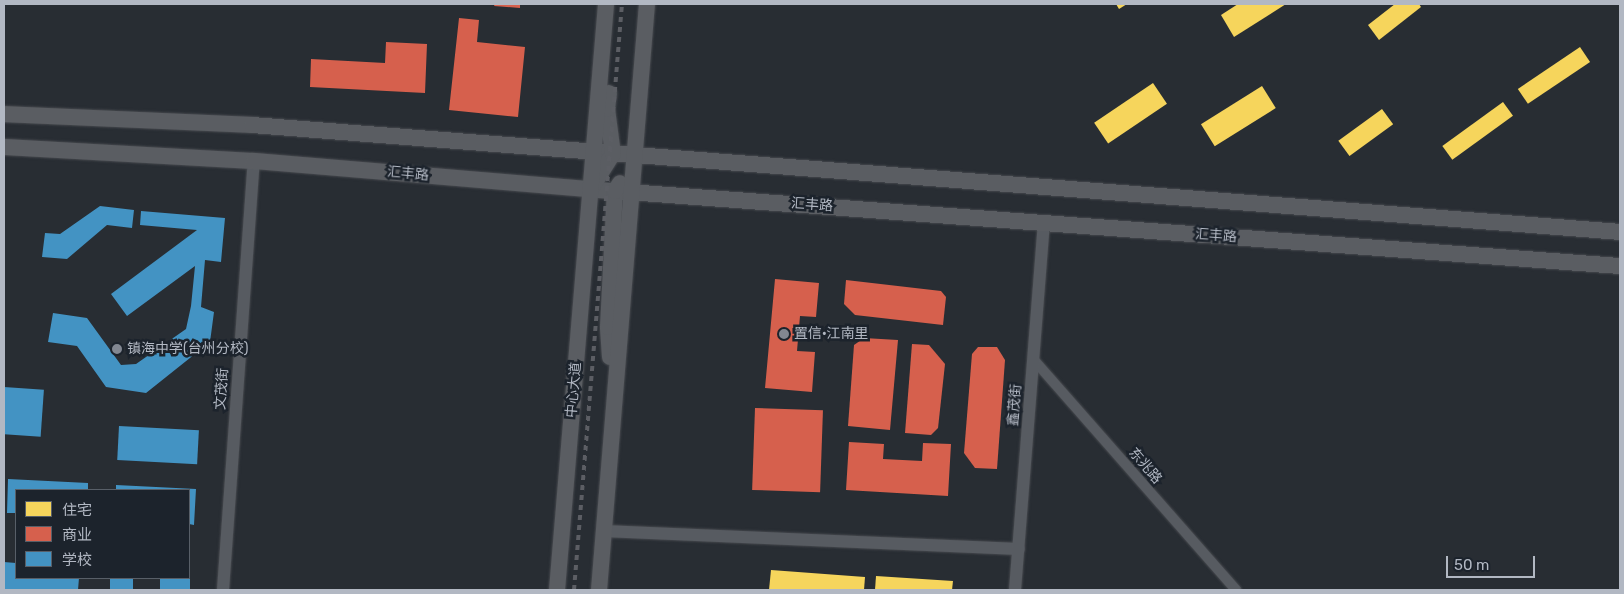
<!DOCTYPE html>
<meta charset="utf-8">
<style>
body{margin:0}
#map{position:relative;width:1624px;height:594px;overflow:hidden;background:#282d33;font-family:Rubik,"Noto Sans SC",sans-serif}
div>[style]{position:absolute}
.homes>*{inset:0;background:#f6d55c;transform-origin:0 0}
.shops>*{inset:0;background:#d6604d;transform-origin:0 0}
.schools>*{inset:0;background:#4393c3;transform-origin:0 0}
.roads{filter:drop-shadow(0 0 1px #46494e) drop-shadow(0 0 1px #46494e)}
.minor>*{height:10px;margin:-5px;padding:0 5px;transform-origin:5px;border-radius:5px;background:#575b61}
.tertiary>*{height:12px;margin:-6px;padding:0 6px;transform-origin:6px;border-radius:6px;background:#575b61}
.primary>*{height:16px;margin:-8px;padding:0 8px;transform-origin:8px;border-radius:8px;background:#5a5d62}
.rail>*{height:4px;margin-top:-2px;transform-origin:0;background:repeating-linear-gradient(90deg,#5c5e64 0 5px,transparent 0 10px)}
.dots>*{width:14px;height:14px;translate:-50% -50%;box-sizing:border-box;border:2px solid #1c232c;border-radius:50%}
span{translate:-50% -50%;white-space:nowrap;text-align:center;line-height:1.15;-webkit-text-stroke:5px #1c232c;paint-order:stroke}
.street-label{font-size:14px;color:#b2b8c3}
.poi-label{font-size:14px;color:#b2b8c3}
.left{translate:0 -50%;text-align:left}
.frame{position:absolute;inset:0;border:5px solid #b2b8c3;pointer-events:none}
.legend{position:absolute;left:15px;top:489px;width:175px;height:90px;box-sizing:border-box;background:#1c232c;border:1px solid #585f68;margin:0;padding:6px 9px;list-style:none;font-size:15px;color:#b2b8c3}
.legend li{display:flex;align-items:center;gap:10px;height:25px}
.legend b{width:25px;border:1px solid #585f68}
.scale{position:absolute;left:1446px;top:556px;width:89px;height:22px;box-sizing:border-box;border:2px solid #b2b8c3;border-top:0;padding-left:6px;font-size:15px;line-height:18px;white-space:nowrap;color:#b2b8c3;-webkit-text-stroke:4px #1c232c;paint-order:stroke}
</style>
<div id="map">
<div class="homes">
<i style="clip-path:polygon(1116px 4px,1127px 4px,1119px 9px)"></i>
<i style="clip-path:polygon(1238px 4px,1286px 4px,1234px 37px,1221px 15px)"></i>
<i style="clip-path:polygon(1395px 4px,1419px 4px,1421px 7px,1379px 40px,1368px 25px)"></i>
<i style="left:1580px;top:47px;width:18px;height:75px;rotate:56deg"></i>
<i style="left:1153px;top:83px;width:25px;height:71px;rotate:56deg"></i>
<i style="left:1262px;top:86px;width:26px;height:72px;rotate:58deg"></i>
<i style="left:1503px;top:102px;width:17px;height:75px;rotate:54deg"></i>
<i style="left:1382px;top:109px;width:19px;height:54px;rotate:54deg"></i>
<i style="clip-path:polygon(771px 570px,865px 577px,864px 590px,769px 590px)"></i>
<i style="clip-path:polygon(876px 576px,953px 581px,952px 590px,875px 590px)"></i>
</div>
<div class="shops">
<i style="clip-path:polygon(495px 4px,520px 4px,520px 8px,494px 6px)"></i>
<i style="clip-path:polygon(459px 18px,479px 20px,477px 42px,525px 47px,518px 117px,449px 110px)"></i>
<i style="clip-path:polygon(386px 42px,427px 44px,425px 93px,310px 87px,311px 59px,385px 63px)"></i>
<i style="clip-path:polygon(775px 279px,819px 283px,816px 317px,800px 316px,797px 351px,815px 352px,812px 392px,765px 388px)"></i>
<i style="clip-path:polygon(846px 280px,941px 291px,946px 297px,943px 325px,855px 315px,844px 304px)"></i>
<i style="clip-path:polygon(864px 338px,898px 340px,890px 430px,848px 426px,854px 345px)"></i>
<i style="clip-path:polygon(912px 344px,929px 345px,945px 364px,938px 428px,931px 435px,905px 433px)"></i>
<i style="clip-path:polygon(978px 347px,997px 347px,1005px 360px,997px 469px,975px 468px,964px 453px,972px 354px)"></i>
<i style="left:755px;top:408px;width:68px;height:82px;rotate:2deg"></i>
<i style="clip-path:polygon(849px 442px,884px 444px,883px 459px,922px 461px,923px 443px,951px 444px,948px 496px,846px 490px)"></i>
</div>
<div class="schools">
<i style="clip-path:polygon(100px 206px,134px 210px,132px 228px,107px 225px,67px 259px,42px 257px,45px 233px,60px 234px)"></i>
<i style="clip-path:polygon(141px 211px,225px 218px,221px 262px,205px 260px,201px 307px,214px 312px,210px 342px,146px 393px,106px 387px,77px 346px,48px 342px,53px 313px,87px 318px,121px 365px,136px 364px,186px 329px,191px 306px,195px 266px,127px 316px,111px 294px,197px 230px,140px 225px)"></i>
<i style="left:4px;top:387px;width:40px;height:47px;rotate:4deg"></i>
<i style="left:119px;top:426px;width:80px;height:34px;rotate:3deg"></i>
<i style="clip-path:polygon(8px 479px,88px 483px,88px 490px,16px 490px,16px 513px,7px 513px)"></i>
<i style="clip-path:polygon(116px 485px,196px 489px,194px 525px,189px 524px,189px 490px,116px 490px)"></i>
<i style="clip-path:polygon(4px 562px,16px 563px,16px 578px,79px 578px,78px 590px,4px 590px)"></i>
<i style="left:110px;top:578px;width:23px;height:12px"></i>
<i style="left:160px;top:578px;width:30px;height:12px"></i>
</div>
<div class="roads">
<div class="minor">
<i style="left:1034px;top:360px;width:306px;rotate:48.7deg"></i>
</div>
<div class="tertiary">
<i style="left:604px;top:531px;width:415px;rotate:2.5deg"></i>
<i style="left:223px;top:590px;width:430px;rotate:-85.9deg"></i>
<i style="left:1015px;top:590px;width:369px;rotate:-85.5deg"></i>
</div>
<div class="primary">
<i style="left:4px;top:114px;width:248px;rotate:2.5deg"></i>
<i style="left:252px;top:125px;width:1372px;rotate:4.47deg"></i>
<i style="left:4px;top:147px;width:250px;rotate:3.2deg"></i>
<i style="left:254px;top:161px;width:362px;rotate:4.8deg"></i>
<i style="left:615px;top:191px;width:1008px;rotate:4.27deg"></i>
<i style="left:592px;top:187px;width:39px;rotate:-58deg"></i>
<i style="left:613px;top:154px;width:45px;rotate:-97.6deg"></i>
<i style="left:607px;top:109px;width:16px;rotate:-83deg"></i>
<i style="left:610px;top:357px;width:30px;rotate:-94deg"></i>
<i style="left:608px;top:327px;width:136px;rotate:-87.1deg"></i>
<i style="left:615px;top:191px;width:9px;rotate:-58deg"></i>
<i style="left:557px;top:590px;width:588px;rotate:-85.22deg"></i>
<i style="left:599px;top:590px;width:588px;rotate:-85.32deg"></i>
</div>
</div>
<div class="rail">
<i style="left:574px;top:590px;width:588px;rotate:-85.32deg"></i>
</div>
<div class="dots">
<i style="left:784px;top:334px;background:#828791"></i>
<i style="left:117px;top:349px;background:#828791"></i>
</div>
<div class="street-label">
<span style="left:408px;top:174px;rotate:5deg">汇丰路</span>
<span style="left:812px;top:205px;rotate:4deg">汇丰路</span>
<span style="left:1216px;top:236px;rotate:4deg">汇丰路</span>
<span style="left:222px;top:389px;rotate:-86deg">文茂街</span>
<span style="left:574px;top:390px;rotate:-85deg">中心大道</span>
<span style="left:1015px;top:405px;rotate:-85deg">鑫茂街</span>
<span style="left:1145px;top:466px;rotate:49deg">东兆路</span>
</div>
<div class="poi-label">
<span class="left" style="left:794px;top:334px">置信·江南里</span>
<span class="left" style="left:127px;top:349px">镇海中学(台州分校)</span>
</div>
<div class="frame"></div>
<ul class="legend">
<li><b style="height:14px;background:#f6d55c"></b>住宅</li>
<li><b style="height:14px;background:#d6604d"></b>商业</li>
<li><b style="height:14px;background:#4393c3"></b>学校</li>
</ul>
<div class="scale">50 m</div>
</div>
